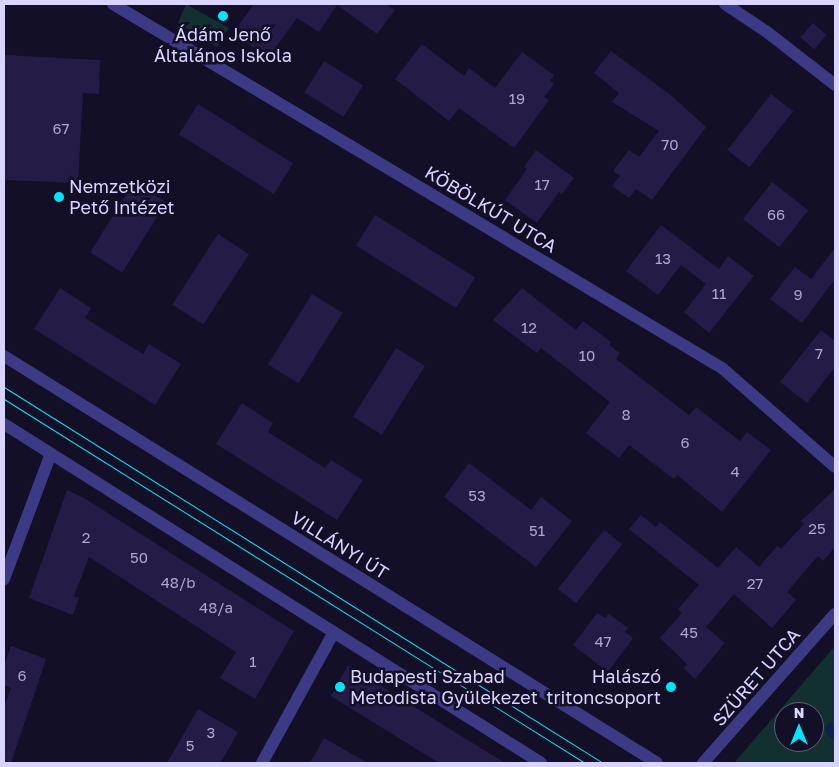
<!DOCTYPE html>
<meta charset="utf-8">
<style>
body{margin:0}
#map{position:relative;width:839px;height:767px;overflow:hidden;background:#130f26;font-family:"Golos Text",sans-serif}
div>[style]{position:absolute}
.green>*{inset:0;background:#12302f}
.water>*{inset:0;background:#0c2248}
.building>*{inset:0;background:#241b47;transform-origin:0 0}
.minor>*{height:12px;margin:-6px;padding:0 6px;transform-origin:6px;border-radius:6px;background:#3d3a85}
.tram>*{height:1px;margin:-0.5px;padding:0 0.5px;transform-origin:0.5px;border-radius:0.5px;background:#00e5ff}
.dots>*{width:14px;height:14px;translate:-50% -50%;box-sizing:border-box;border:2px solid #130f26;border-radius:50%}
span{translate:-50% -50%;white-space:nowrap;text-align:center;line-height:1.15;-webkit-text-stroke:5px #130f26;paint-order:stroke}
.number-label{font-size:15px;color:#aca6d1}
.number-label span{-webkit-text-stroke-width:0}
.poi-label{font-size:18px;color:#d9d4ff}
.left{translate:0 -50%;text-align:left}
.right{translate:-100% -50%;text-align:right}
.street-label{font-size:18px;color:#d9d4ff}
.frame{position:absolute;inset:0;border:5px solid #d9d4ff;pointer-events:none}
.north{position:absolute;left:774px;top:702px;width:50px;height:50px;box-sizing:border-box;background:#130f26;border:1px solid #625e7d;border-radius:50%;rotate:0deg;font-size:14px;font-weight:700;line-height:20px;text-align:center;color:#d9d4ff}
.north::after{content:'';display:block;margin:auto;width:18px;height:22px;background:#00e5ff;clip-path:polygon(50% 0,100% 100%,50% 72%,0 100%)}
</style>
<div id="map">
<div class="green">
<i style="clip-path:polygon(186px 4px,229px 28px,217px 47px,178px 23px)"></i>
<i style="clip-path:polygon(evenodd,835px 646px,835px 763px,734px 763px,835px 646px,784px 712px,814px 712px,814px 742px,784px 742px,784px 712px)"></i>
</div>
<div class="water">
<i style="clip-path:polygon(830px 722px,835px 725px,835px 742px,827px 735px,825px 728px)"></i>
</div>
<div class="building">
<i style="clip-path:polygon(254px 4px,386px 4px,395px 10px,377px 34px,337px 5px,319px 32px,297px 18px,268px 58px,233px 33px)"></i>
<i style="left:813px;top:23px;width:18px;height:19px;rotate:41deg"></i>
<i style="clip-path:polygon(422px 44px,464px 76px,469px 68px,495px 88px,522px 52px,554px 75px,550px 81px,554px 84px,544px 97px,549px 100px,514px 148px,459px 108px,449px 121px,395px 79px)"></i>
<i style="clip-path:polygon(611px 51px,672px 96px,706px 127px,652px 200px,636px 189px,629px 198px,612px 186px,620px 176px,613px 171px,629px 150px,639px 157px,659px 131px,612px 102px,619px 93px,594px 73px)"></i>
<i style="clip-path:polygon(4px 55px,100px 60px,99px 94px,83px 93px,78px 183px,4px 180px)"></i>
<i style="left:324px;top:61px;width:46px;height:37px;rotate:32deg"></i>
<i style="left:771px;top:94px;width:28px;height:71px;rotate:38deg"></i>
<i style="left:198px;top:104px;width:112px;height:36px;rotate:32deg"></i>
<i style="clip-path:polygon(536px 150px,574px 178px,562px 194px,559px 192px,537px 223px,505px 200px,527px 169px,524px 167px)"></i>
<i style="left:134px;top:182px;width:38px;height:83px;rotate:32deg"></i>
<i style="left:772px;top:182px;width:46px;height:47px;rotate:38deg"></i>
<i style="left:375px;top:215px;width:118px;height:36px;rotate:32deg"></i>
<i style="clip-path:polygon(661px 225px,719px 269px,728px 256px,754px 276px,709px 333px,684px 312px,706px 284px,681px 265px,658px 295px,626px 271px)"></i>
<i style="left:218px;top:234px;width:37px;height:84px;rotate:33deg"></i>
<i style="clip-path:polygon(835px 248px,835px 279px,802px 323px,770px 299px,795px 267px,811px 279px)"></i>
<i style="clip-path:polygon(60px 288px,91px 308px,85px 318px,143px 354px,149px 344px,181px 364px,155px 405px,34px 329px)"></i>
<i style="clip-path:polygon(522px 288px,576px 330px,583px 321px,611px 342px,609px 345px,620px 353px,616px 359px,689px 415px,696px 407px,740px 441px,747px 432px,771px 450px,722px 512px,677px 475px,674px 479px,629px 445px,619px 458px,586px 433px,610px 402px,541px 348px,537px 353px,493px 320px)"></i>
<i style="left:312px;top:294px;width:36px;height:83px;rotate:32deg"></i>
<i style="clip-path:polygon(821px 330px,835px 341px,835px 367px,807px 403px,780px 382px)"></i>
<i style="left:396px;top:348px;width:34px;height:81px;rotate:32deg"></i>
<i style="clip-path:polygon(242px 403px,273px 423px,268px 432px,325px 468px,331px 460px,363px 480px,337px 520px,216px 444px)"></i>
<i style="clip-path:polygon(469px 463px,531px 510px,541px 497px,572px 521px,536px 567px,444px 497px)"></i>
<i style="clip-path:polygon(835px 489px,835px 547px,823px 561px,818px 556px,787px 592px,796px 600px,772px 628px,734px 594px,706px 627px,725px 643px,695px 679px,683px 668px,687px 664px,660px 638px,682px 613px,678px 609px,699px 585px,629px 529px,641px 515px,656px 527px,660px 522px,718px 568px,736px 547px,759px 567px,777px 546px,781px 549px,804px 524px,801px 521px)"></i>
<i style="clip-path:polygon(67px 490px,84px 498px,294px 631px,255px 699px,220px 678px,236px 652px,89px 557px,74px 596px,79px 598px,73px 615px,29px 598px)"></i>
<i style="left:604px;top:530px;width:23px;height:75px;rotate:38deg"></i>
<i style="clip-path:polygon(597px 613px,605px 618px,609px 614px,628px 628px,625px 632px,633px 638px,608px 672px,573px 645px)"></i>
<i style="clip-path:polygon(11px 646px,46px 659px,11px 763px,4px 763px,4px 707px,11px 688px,4px 685px,4px 666px)"></i>
<i style="clip-path:polygon(348px 665px,453px 731px,505px 763px,439px 763px,331px 696px)"></i>
<i style="clip-path:polygon(198px 709px,238px 732px,224px 757px,220px 763px,167px 763px)"></i>
<i style="clip-path:polygon(324px 738px,368px 763px,310px 763px)"></i>
</div>
<div class="minor">
<i style="left:113px;top:4px;width:709px;rotate:30.87deg"></i>
<i style="left:722px;top:368px;width:150px;rotate:41.2deg"></i>
<i style="left:725px;top:4px;width:50px;rotate:33.7deg"></i>
<i style="left:767px;top:32px;width:86px;rotate:37.9deg"></i>
<i style="left:4px;top:356px;width:769px;rotate:31.93deg"></i>
<i style="left:4px;top:424px;width:635px;rotate:32.26deg"></i>
<i style="left:4px;top:579px;width:134px;rotate:-69.5deg"></i>
<i style="left:262px;top:763px;width:149px;rotate:-61.2deg"></i>
<i style="left:703px;top:763px;width:199px;rotate:-48.5deg"></i>
</div>
<div class="tram">
<i style="left:4px;top:387px;width:707px;rotate:32.12deg"></i>
<i style="left:4px;top:399px;width:686px;rotate:32.07deg"></i>
</div>
<div class="dots">
<i style="left:223px;top:16px;background:#00e5ff"></i>
<i style="left:59px;top:197px;background:#00e5ff"></i>
<i style="left:340px;top:687px;background:#00e5ff"></i>
<i style="left:671px;top:687px;background:#00e5ff"></i>
</div>
<div class="number-label">
<span style="left:517px;top:99px">19</span>
<span style="left:61px;top:129px">67</span>
<span style="left:670px;top:145px">70</span>
<span style="left:542px;top:185px">17</span>
<span style="left:776px;top:215px">66</span>
<span style="left:663px;top:259px">13</span>
<span style="left:719px;top:294px">11</span>
<span style="left:798px;top:295px">9</span>
<span style="left:529px;top:328px">12</span>
<span style="left:819px;top:354px">7</span>
<span style="left:587px;top:356px">10</span>
<span style="left:626px;top:415px">8</span>
<span style="left:685px;top:443px">6</span>
<span style="left:735px;top:472px">4</span>
<span style="left:477px;top:496px">53</span>
<span style="left:817px;top:529px">25</span>
<span style="left:537px;top:531px">51</span>
<span style="left:86px;top:538px">2</span>
<span style="left:139px;top:558px">50</span>
<span style="left:178px;top:583px">48/b</span>
<span style="left:755px;top:584px">27</span>
<span style="left:216px;top:608px">48/a</span>
<span style="left:689px;top:633px">45</span>
<span style="left:603px;top:642px">47</span>
<span style="left:253px;top:662px">1</span>
<span style="left:22px;top:676px">6</span>
<span style="left:211px;top:733px">3</span>
<span style="left:190px;top:746px">5</span>
</div>
<div class="poi-label">
<span style="left:223px;top:45px">Ádám Jenő<br>Általános Iskola</span>
<span class="left" style="left:69px;top:197px">Nemzetközi<br>Pető Intézet</span>
<span class="left" style="left:350px;top:687px">Budapesti Szabad<br>Metodista Gyülekezet</span>
<span class="right" style="left:661px;top:687px">Halászó<br>tritoncsoport</span>
</div>
<div class="street-label">
<span style="left:491px;top:209px;rotate:31deg">KÖBÖLKÚT UTCA</span>
<span style="left:340px;top:545px;rotate:32deg">VILLÁNYI ÚT</span>
<span style="left:756px;top:677px;rotate:-49deg">SZÜRET UTCA</span>
</div>
<div class="frame"></div>
<div class="north">N</div>
</div>
